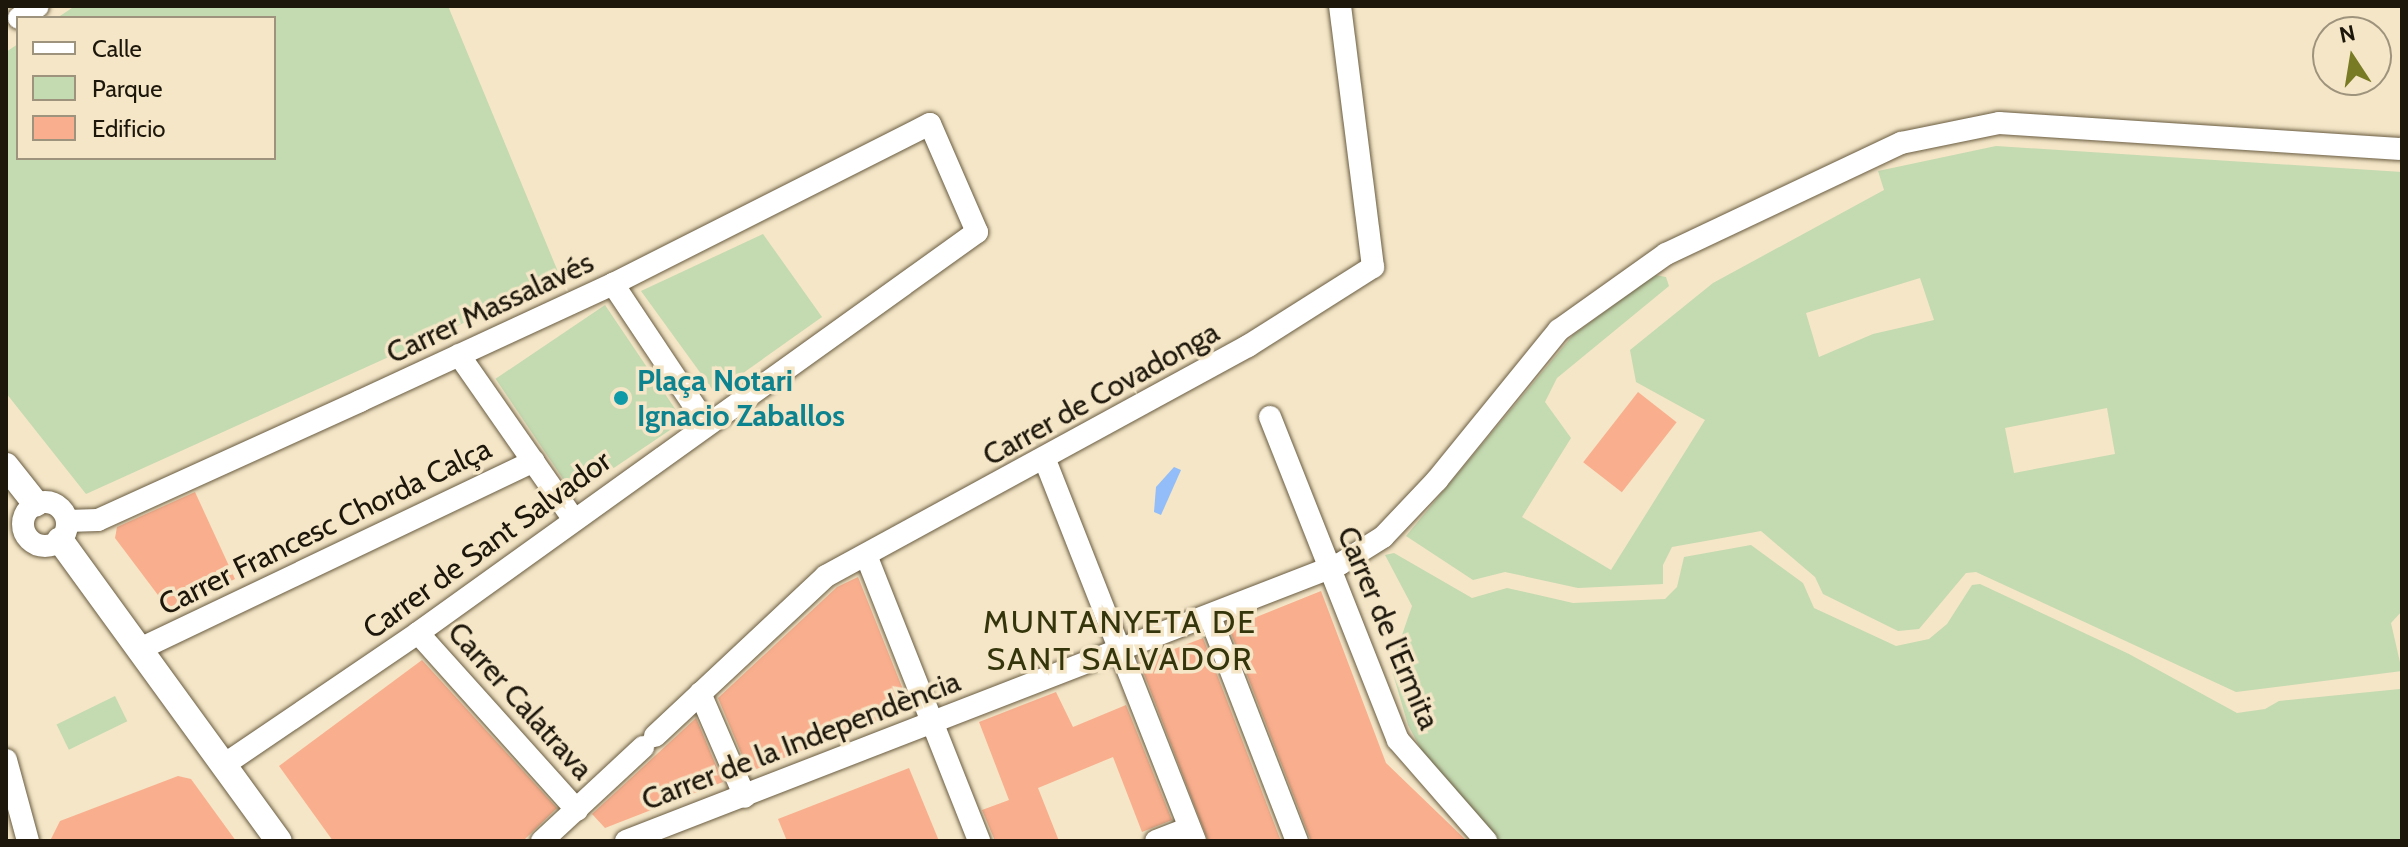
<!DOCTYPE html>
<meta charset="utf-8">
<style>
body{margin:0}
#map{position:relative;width:2408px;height:847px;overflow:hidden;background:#f4e6c7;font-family:Cabin,sans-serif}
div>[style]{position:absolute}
.green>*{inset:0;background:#c4dab1;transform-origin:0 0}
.water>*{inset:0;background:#92bdf9}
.building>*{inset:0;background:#f9af8e;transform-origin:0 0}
.roads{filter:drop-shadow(0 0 2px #695c41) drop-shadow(0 0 2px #695c41)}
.minor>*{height:22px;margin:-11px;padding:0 11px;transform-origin:11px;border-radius:11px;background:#fff}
.minor>.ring{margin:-11px;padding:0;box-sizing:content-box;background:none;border:22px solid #fff;border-radius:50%}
.tertiary>*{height:26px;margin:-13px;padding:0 13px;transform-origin:13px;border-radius:13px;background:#fff}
.dots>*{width:22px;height:22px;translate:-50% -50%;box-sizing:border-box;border:4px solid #f4e6c7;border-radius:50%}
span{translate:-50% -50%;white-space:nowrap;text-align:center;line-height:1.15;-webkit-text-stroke:7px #f4e6c7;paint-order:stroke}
.street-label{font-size:30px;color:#1c160b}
.culture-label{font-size:30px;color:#0d838f;font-weight:700}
.left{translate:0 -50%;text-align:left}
.neighbourhood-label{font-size:32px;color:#34350b;letter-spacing:2px}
.frame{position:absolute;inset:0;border:8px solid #1c160b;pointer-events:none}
.legend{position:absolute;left:16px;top:16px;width:260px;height:144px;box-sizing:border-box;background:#f4e6c7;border:2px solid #9e937c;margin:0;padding:10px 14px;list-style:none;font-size:24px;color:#1c160b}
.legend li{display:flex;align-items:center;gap:16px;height:40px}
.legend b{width:40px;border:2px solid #9e937c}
.north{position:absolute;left:2312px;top:16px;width:80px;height:80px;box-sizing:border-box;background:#f4e6c7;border:2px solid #9e937c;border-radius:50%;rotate:348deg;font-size:22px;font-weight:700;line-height:32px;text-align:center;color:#1c160b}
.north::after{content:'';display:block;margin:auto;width:28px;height:36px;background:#797b24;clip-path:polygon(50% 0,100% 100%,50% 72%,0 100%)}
</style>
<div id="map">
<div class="green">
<i style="clip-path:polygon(75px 6px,448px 6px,561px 279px,86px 494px,6px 393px,6px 52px,18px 44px,18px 158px,274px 158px,274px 18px,57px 18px)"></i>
<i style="clip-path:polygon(evenodd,1996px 146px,2402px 172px,2402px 611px,2391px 623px,2402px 671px,2236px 692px,1976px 572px,1966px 573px,1919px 629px,1898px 631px,1823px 594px,1815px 577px,1761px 531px,1672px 547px,1663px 565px,1663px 584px,1578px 588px,1505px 572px,1473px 580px,1406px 536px,1573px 335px,1655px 275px,1666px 277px,1669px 286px,1557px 378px,1545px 402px,1571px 438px,1522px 517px,1611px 570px,1705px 420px,1636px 382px,1630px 350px,1713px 283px,1884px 190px,1878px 171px,1996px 146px,1920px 278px,1934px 320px,1873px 334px,1819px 357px,1806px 313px,1920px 278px,1996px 146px,2107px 408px,2115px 454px,2014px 473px,2005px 428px,2107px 408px)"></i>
<i style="clip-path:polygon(763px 234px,822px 317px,715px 393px,641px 291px)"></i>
<i style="left:605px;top:305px;width:140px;height:132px;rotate:56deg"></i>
<i style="clip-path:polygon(1751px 545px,1803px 583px,1814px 608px,1896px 646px,1929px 639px,1947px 624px,1972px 585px,1980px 584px,2129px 654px,2237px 713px,2265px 709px,2279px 701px,2400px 689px,2402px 841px,1495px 841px,1436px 777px,1408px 725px,1391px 667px,1412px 606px,1385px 555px,1394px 553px,1472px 598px,1507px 588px,1573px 603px,1665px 599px,1677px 587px,1684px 557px)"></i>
<i style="left:115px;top:696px;width:28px;height:65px;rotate:64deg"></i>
</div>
<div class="water">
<i style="clip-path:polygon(1174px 467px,1181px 470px,1161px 515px,1154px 512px,1156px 487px)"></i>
</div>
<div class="building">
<i style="left:1638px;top:392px;width:49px;height:89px;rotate:38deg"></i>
<i style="clip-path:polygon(195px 492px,235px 579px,170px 611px,115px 538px,117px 527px)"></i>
<i style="clip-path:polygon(858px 577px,910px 707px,749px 772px,718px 698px,837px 587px)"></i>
<i style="clip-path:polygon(1321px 591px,1386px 763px,1467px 841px,1311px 841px,1229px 628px)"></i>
<i style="left:1203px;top:638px;width:218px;height:68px;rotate:69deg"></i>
<i style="clip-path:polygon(422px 660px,557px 808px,523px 841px,333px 841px,279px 766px)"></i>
<i style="clip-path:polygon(1056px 692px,1073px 727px,1126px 705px,1172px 820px,1142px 832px,1113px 757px,1038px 788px,1059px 841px,995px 841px,982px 810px,1009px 800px,979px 722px)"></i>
<i style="clip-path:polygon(696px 718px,723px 782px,605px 828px,592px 814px)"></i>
<i style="clip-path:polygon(909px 768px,939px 841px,787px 841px,778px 819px)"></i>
<i style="clip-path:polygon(178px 776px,191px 779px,236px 841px,50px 841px,60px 821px)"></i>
</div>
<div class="roads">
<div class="minor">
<i style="left:19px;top:18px;width:22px;rotate:-32deg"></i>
<i style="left:613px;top:284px;width:169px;rotate:56.3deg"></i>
<i style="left:459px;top:355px;width:201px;rotate:55.1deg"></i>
<i style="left:1270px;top:417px;width:347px;rotate:68.4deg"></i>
<i style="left:1398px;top:740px;width:134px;rotate:48.9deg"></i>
<i style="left:1045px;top:460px;width:409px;rotate:68.5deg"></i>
<i class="ring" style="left:23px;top:502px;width:22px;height:22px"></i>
<i style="left:67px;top:521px;width:31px;rotate:-2deg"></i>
<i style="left:98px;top:520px;width:288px;rotate:-24.4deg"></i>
<i style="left:360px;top:401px;width:279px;rotate:-24.8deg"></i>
<i style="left:613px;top:284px;width:355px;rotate:-26.8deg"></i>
<i style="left:930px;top:124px;width:118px;rotate:66.5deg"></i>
<i style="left:977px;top:232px;width:688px;rotate:144.35deg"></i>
<i style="left:418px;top:633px;width:233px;rotate:145.8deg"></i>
<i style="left:866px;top:555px;width:308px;rotate:68.4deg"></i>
<i style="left:1210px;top:617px;width:240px;rotate:68.8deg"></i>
<i style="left:418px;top:633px;width:238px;rotate:48.1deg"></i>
<i style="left:142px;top:648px;width:434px;rotate:-25.5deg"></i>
<i style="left:700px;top:693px;width:113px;rotate:66.6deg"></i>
<i style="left:655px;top:736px;width:234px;rotate:-43.1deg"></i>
<i style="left:826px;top:576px;width:481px;rotate:-28.6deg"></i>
<i style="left:1248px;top:346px;width:148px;rotate:-32.3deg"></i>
<i style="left:1373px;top:267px;width:263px;rotate:-97.2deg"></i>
<i style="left:6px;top:760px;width:84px;rotate:74.8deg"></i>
<i style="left:542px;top:841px;width:138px;rotate:-42.9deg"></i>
<i style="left:626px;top:841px;width:766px;rotate:-21.2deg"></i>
<i style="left:1340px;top:564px;width:51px;rotate:-32.1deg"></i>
<i style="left:1383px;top:537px;width:79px;rotate:-46.5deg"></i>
<i style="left:1437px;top:480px;width:193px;rotate:-50.9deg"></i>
<i style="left:1559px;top:330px;width:131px;rotate:-35.4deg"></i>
<i style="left:1666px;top:254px;width:260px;rotate:-25.3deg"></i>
<i style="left:1901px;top:143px;width:100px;rotate:-11.5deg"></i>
<i style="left:1999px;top:123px;width:404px;rotate:3.7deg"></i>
<i style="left:1156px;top:841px;width:36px;rotate:-21deg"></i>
</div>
<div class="tertiary">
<i style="left:6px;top:466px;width:48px;rotate:51.7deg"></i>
<i style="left:60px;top:540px;width:372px;rotate:54deg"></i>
</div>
</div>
<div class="dots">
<i style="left:621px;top:398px;background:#0f9aa8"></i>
</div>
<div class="street-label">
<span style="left:490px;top:308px;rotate:-25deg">Carrer Massalavés</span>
<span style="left:1101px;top:394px;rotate:-29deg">Carrer de Covadonga</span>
<span style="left:325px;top:527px;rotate:-26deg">Carrer Francesc Chorda Calça</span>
<span style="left:487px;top:545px;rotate:-36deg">Carrer de Sant Salvador</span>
<span style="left:1388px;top:628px;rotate:67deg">Carrer de l'Ermita</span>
<span style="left:520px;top:701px;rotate:48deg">Carrer Calatrava</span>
<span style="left:801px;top:741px;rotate:-21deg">Carrer de la Independència</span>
</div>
<div class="culture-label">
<span class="left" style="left:637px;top:398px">Plaça Notari<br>Ignacio Zaballos</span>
</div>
<div class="neighbourhood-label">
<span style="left:1120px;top:641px">MUNTANYETA DE<br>SANT SALVADOR</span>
</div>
<div class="frame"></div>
<ul class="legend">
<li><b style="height:10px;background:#fff"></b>Calle</li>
<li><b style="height:22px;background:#c4dab1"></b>Parque</li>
<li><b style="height:22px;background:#f9af8e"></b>Edificio</li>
</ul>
<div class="north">N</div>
</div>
